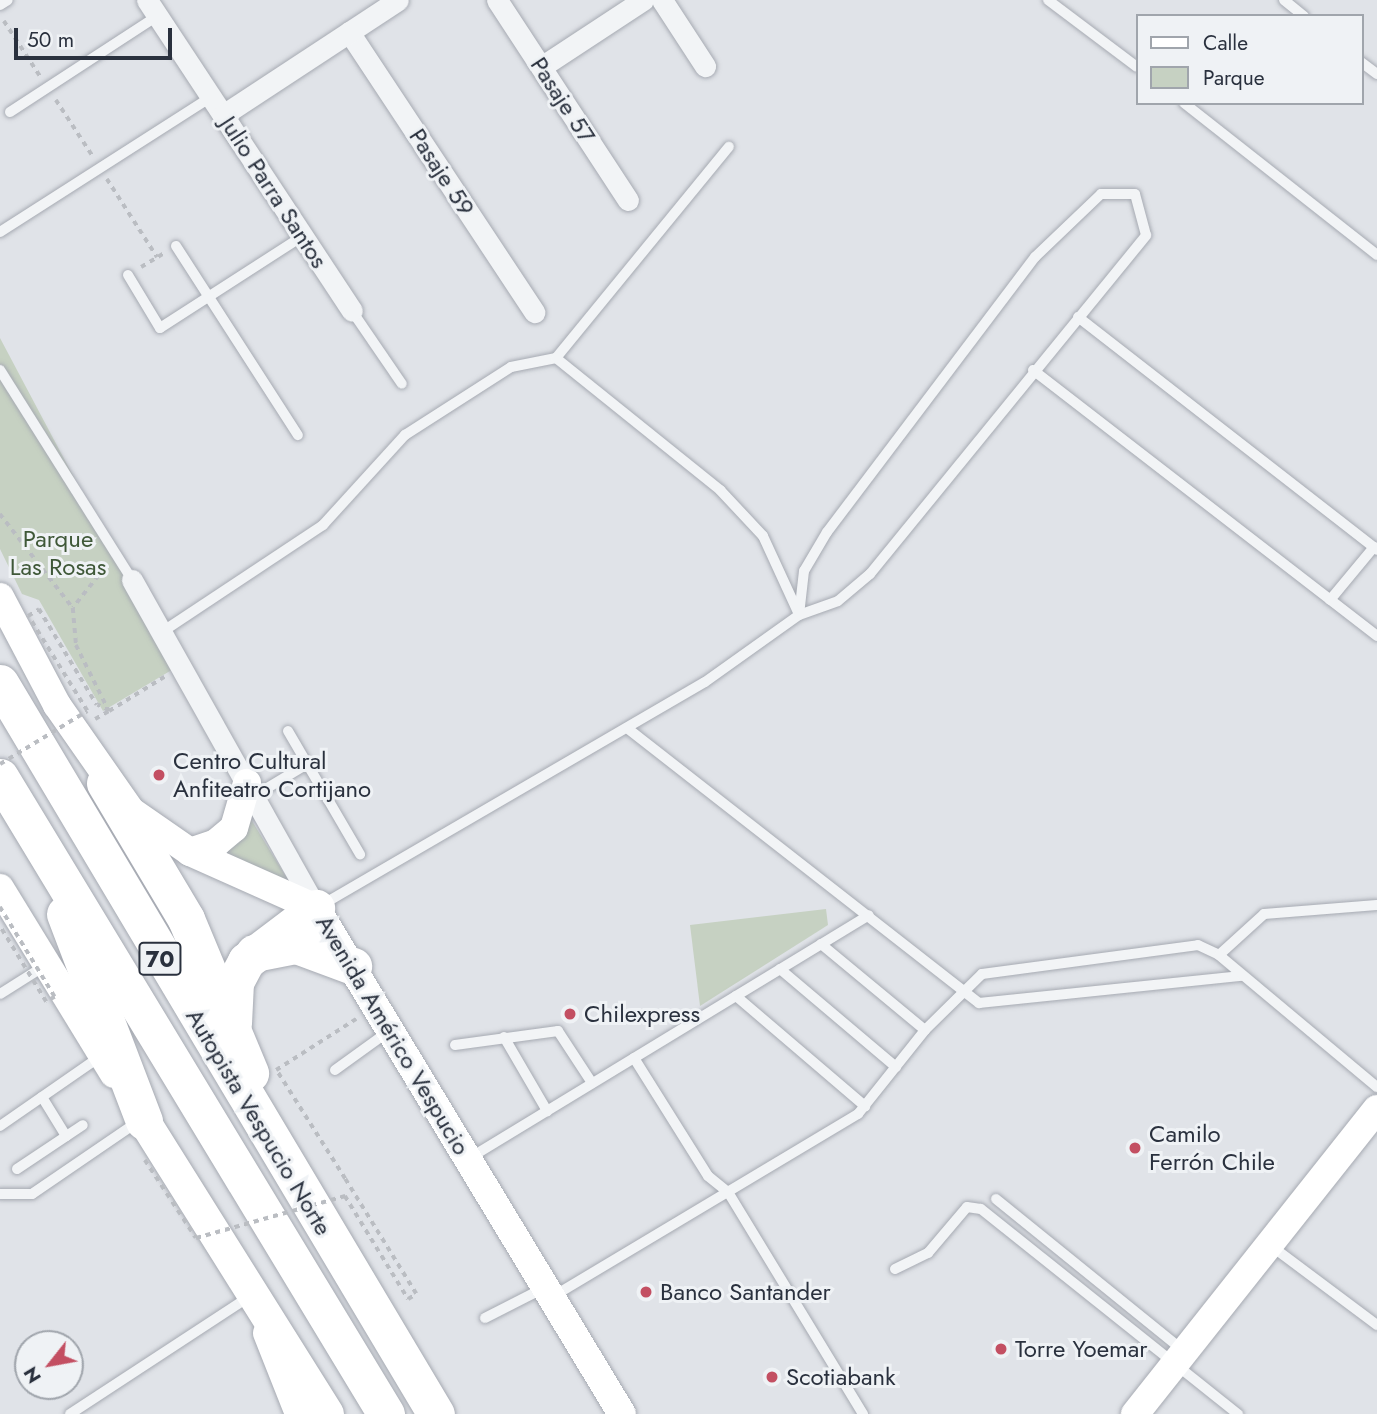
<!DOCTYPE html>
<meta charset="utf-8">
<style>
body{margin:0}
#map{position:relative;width:1377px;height:1414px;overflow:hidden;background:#e0e3e8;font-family:Jost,sans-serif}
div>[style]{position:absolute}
.green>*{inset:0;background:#c6d1c2}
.path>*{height:3.5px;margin-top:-1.75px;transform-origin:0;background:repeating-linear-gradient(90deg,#babdc2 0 5px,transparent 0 10px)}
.roads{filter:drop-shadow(0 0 2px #a6aab2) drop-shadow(0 0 2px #a6aab2)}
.lane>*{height:10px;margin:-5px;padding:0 5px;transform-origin:5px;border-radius:5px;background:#f2f4f6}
.street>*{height:21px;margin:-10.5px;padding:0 10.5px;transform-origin:10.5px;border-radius:10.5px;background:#f2f4f6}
.secondary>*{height:28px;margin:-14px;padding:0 14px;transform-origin:14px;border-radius:14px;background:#fff}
.primary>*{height:32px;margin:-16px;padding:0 16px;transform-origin:16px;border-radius:16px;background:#fff}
.highway>*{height:37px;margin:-18.5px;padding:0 18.5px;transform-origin:18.5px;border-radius:18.5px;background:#fff}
.path-bridge>*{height:3.5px;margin-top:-1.75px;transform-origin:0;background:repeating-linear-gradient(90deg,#babdc2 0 5px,transparent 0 10px)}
.dots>*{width:19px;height:19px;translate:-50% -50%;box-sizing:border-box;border:4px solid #eff2f5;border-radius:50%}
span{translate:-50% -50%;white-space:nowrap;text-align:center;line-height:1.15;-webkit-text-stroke:6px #eff2f5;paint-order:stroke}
.shield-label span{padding:2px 5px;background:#eff2f5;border:2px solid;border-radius:5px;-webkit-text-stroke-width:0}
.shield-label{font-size:23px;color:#2a313e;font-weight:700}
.street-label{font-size:24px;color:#2a313e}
.park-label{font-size:24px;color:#3f5838}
.poi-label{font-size:24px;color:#2a313e}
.left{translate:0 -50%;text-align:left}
.legend{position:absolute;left:1136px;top:14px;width:228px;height:91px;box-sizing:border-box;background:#eff2f5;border:2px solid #a0a5ac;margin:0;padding:9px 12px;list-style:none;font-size:21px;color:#2a313e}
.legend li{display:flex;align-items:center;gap:14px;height:35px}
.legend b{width:35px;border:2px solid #a0a5ac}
.north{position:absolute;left:14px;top:1330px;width:70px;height:70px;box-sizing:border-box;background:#eff2f5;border:2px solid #a0a5ac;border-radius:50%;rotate:239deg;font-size:19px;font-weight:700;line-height:28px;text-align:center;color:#2a313e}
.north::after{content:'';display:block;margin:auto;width:24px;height:32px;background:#c34f62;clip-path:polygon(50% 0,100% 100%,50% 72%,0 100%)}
.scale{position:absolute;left:14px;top:28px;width:158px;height:32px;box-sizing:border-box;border:4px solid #2a313e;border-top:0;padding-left:9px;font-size:21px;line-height:24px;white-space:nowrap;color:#2a313e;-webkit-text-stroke:5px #eff2f5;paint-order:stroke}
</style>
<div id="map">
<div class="green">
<i style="clip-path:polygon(0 338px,175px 668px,103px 711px,39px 600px,22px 594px,0 549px)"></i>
<i style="clip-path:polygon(249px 816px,291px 885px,221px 852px)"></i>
<i style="clip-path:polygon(826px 909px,828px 925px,700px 1006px,690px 925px)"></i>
</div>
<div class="path">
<i style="left:4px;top:21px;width:66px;rotate:56.8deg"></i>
<i style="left:56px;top:100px;width:66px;rotate:56.8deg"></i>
<i style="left:107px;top:179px;width:93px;rotate:57.3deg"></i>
<i style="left:141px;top:267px;width:27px;rotate:-31deg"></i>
<i style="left:0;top:514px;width:119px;rotate:52.2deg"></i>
<i style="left:105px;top:568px;width:51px;rotate:128.7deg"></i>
<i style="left:73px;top:608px;width:37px;rotate:85deg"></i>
<i style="left:76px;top:645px;width:74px;rotate:63.4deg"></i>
<i style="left:109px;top:711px;width:65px;rotate:-31.7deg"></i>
<i style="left:95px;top:719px;width:16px;rotate:-30deg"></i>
<i style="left:109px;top:711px;width:13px;rotate:-153deg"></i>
<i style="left:345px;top:1179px;width:129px;rotate:-122.3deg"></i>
<i style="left:276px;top:1070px;width:95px;rotate:-32.5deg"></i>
</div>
<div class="roads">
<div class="lane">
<i style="left:1048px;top:0;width:111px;rotate:37deg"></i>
<i style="left:1284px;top:0;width:26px;rotate:39deg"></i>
<i style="left:0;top:5px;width:9px;rotate:-32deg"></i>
<i style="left:1361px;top:62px;width:20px;rotate:37deg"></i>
<i style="left:1184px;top:103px;width:246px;rotate:38.2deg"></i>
<i style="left:10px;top:112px;width:176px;rotate:-33.1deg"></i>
<i style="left:0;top:232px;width:250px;rotate:-32.6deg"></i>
<i style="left:176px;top:246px;width:225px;rotate:57.2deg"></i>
<i style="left:128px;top:275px;width:62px;rotate:58.9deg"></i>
<i style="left:160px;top:328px;width:170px;rotate:-32.8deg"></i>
<i style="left:352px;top:311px;width:88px;rotate:55.6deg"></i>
<i style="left:1078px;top:317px;width:379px;rotate:37.9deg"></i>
<i style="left:556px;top:358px;width:211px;rotate:38.8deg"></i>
<i style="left:720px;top:490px;width:63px;rotate:46.9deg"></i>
<i style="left:763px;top:536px;width:84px;rotate:65.3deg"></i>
<i style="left:0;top:370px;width:248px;rotate:57.8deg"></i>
<i style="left:1033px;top:370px;width:435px;rotate:37.7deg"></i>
<i style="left:1330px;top:600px;width:69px;rotate:-50.3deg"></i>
<i style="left:165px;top:630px;width:190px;rotate:-33.6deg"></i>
<i style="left:323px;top:525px;width:122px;rotate:-47.7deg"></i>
<i style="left:405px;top:435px;width:126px;rotate:-32.7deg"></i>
<i style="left:511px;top:367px;width:46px;rotate:-11.3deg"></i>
<i style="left:556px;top:358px;width:273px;rotate:-50.7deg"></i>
<i style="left:627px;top:728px;width:447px;rotate:38deg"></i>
<i style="left:979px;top:1003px;width:264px;rotate:-5.9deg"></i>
<i style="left:288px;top:731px;width:143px;rotate:59.7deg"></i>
<i style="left:254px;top:796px;width:62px;rotate:-31.1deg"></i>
<i style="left:320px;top:906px;width:445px;rotate:-30.2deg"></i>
<i style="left:705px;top:682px;width:115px;rotate:-35.5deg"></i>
<i style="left:799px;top:615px;width:41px;rotate:-19.7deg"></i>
<i style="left:838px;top:601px;width:42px;rotate:-40.2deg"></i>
<i style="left:870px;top:574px;width:437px;rotate:-50.8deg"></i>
<i style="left:1146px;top:235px;width:42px;rotate:-105deg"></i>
<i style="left:1135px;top:194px;width:34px;rotate:180deg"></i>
<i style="left:1101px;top:194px;width:91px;rotate:136.3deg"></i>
<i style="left:1035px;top:257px;width:345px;rotate:127.1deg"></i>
<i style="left:827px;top:532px;width:45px;rotate:120.5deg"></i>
<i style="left:804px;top:571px;width:44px;rotate:96.5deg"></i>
<i style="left:821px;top:944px;width:135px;rotate:39.6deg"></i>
<i style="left:1219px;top:955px;width:61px;rotate:-42.3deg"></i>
<i style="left:1264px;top:914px;width:113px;rotate:-4.6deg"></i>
<i style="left:780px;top:969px;width:152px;rotate:40.2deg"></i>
<i style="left:0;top:994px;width:54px;rotate:-32.2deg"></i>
<i style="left:736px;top:996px;width:170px;rotate:40.5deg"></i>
<i style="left:504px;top:1037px;width:86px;rotate:59.8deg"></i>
<i style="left:455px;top:1045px;width:104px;rotate:-7.7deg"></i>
<i style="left:558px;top:1031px;width:62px;rotate:56.8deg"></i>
<i style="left:634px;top:1058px;width:139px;rotate:57.9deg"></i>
<i style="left:708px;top:1176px;width:26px;rotate:39deg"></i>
<i style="left:728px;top:1192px;width:260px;rotate:58.7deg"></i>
<i style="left:335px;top:1070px;width:67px;rotate:-35.8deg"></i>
<i style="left:42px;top:1097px;width:46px;rotate:58.4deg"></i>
<i style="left:0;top:1126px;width:123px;rotate:-34.7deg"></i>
<i style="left:468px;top:1159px;width:469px;rotate:-31.3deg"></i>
<i style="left:17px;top:1169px;width:79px;rotate:-33.7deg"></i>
<i style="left:0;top:1194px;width:32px"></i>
<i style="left:32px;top:1194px;width:130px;rotate:-34.3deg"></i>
<i style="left:996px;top:1199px;width:242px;rotate:39deg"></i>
<i style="left:1270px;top:1245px;width:134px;rotate:36.8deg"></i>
<i style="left:895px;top:1269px;width:37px;rotate:-26deg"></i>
<i style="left:928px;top:1253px;width:60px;rotate:-49.7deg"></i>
<i style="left:967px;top:1207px;width:14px;rotate:8deg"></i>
<i style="left:981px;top:1209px;width:329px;rotate:38.6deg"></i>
<i style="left:552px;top:1297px;width:357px;rotate:-30.9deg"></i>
<i style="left:858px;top:1114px;width:107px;rotate:-51.4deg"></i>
<i style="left:925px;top:1030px;width:80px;rotate:-44.5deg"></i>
<i style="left:982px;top:974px;width:218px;rotate:-7.6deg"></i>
<i style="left:1198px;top:945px;width:23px;rotate:25deg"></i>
<i style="left:1219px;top:955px;width:206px;rotate:39.9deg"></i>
<i style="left:485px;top:1318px;width:66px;rotate:-27deg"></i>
<i style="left:70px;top:1414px;width:217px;rotate:-33.2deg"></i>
</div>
<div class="street">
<i style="left:147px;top:0;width:372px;rotate:56.6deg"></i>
<i style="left:497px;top:0;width:239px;rotate:56.8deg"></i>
<i style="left:662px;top:0;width:79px;rotate:56.9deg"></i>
<i style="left:349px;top:32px;width:336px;rotate:56.5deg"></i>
<i style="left:541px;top:67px;width:122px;rotate:-33.3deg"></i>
<i style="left:223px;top:115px;width:209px;rotate:-33.3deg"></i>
<i style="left:132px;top:580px;width:376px;rotate:60.7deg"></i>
</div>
<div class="secondary">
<i style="left:0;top:597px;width:122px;rotate:62.2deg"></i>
<i style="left:57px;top:705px;width:129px;rotate:55.1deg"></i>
<i style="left:131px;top:811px;width:72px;rotate:34.8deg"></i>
<i style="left:190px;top:852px;width:138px;rotate:24deg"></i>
<i style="left:316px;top:908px;width:591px;rotate:58.84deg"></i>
<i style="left:190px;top:852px;width:28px;rotate:-19deg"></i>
<i style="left:216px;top:843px;width:23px;rotate:-40deg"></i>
<i style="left:234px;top:828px;width:47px;rotate:-73.9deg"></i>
<i style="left:0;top:888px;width:218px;rotate:58.5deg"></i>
<i style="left:267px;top:1333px;width:87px;rotate:68.4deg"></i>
<i style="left:1135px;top:1414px;width:389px;rotate:-51.6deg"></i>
</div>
<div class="primary">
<i style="left:143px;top:1119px;width:348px;rotate:57.9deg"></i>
</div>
<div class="highway">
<i style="left:0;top:683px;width:851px;rotate:59.19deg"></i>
<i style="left:0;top:777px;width:745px;rotate:58.79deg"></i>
<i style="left:105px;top:783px;width:158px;rotate:59.2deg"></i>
<i style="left:186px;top:919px;width:167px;rotate:67.4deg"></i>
<i style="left:65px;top:914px;width:222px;rotate:69.1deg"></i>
<i style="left:254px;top:953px;width:43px;rotate:-10.8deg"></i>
<i style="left:296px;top:945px;width:61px;rotate:20.2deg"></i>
<i style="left:233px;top:1023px;width:41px;rotate:-87.2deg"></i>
<i style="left:235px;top:982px;width:24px;rotate:-62deg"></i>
<i style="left:246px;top:961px;width:88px;rotate:-37.1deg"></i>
</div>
</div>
<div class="path-bridge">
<i style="left:0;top:764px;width:102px;rotate:-31.3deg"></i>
<i style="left:87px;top:711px;width:112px;rotate:-121.8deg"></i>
<i style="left:28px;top:616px;width:13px;rotate:-32deg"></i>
<i style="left:39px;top:609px;width:112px;rotate:58.9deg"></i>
<i style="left:0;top:907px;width:105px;rotate:58.6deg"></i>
<i style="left:55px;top:997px;width:10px;rotate:151deg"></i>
<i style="left:46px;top:1002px;width:88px;rotate:-121.5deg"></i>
<i style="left:145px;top:1160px;width:93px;rotate:56.8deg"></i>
<i style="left:196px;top:1238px;width:155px;rotate:-15.7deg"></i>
<i style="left:345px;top:1196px;width:121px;rotate:58.5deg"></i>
<i style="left:408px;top:1299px;width:9px;rotate:-32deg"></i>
<i style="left:416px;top:1294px;width:135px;rotate:-121.7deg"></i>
</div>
<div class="dots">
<i style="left:159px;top:775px;background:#c34f62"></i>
<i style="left:570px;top:1014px;background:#c34f62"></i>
<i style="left:1135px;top:1148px;background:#c34f62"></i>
<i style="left:646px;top:1292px;background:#c34f62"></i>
<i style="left:1001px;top:1349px;background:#c34f62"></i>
<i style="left:772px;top:1377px;background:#c34f62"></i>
</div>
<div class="shield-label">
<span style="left:160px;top:959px">70</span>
</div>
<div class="street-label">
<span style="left:563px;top:100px;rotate:57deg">Pasaje 57</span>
<span style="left:442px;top:172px;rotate:57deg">Pasaje 59</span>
<span style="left:274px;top:192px;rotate:57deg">Julio Parra Santos</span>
<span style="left:393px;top:1035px;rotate:59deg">Avenida Américo Vespucio</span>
<span style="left:259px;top:1122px;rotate:59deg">Autopista Vespucio Norte</span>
</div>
<div class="park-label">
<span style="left:58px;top:553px">Parque<br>Las Rosas</span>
</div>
<div class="poi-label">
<span class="left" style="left:173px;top:775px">Centro Cultural<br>Anfiteatro Cortijano</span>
<span class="left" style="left:584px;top:1014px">Chilexpress</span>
<span class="left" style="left:1149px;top:1148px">Camilo<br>Ferrón Chile</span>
<span class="left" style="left:660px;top:1292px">Banco Santander</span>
<span class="left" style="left:1015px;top:1349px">Torre Yoemar</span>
<span class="left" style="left:786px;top:1377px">Scotiabank</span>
</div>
<ul class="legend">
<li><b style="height:9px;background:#fff"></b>Calle</li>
<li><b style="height:19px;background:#c6d1c2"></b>Parque</li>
</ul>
<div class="north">N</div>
<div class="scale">50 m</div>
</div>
